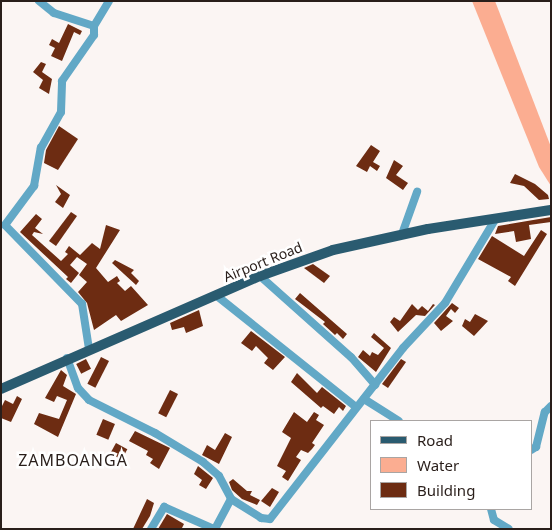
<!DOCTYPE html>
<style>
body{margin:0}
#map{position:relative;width:552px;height:530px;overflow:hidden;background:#fbf5f3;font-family:"Noto Sans",sans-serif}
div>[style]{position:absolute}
.water>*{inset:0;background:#fbad91}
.building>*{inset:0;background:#6d2c12;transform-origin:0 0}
.minor>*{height:8px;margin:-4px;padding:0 4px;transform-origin:4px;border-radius:4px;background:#62a8c6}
.major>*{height:10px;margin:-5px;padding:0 5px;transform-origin:5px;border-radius:5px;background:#2a5b70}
span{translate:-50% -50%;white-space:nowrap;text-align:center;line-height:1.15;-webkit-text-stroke:5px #fff;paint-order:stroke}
.street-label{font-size:14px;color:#291e1a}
.quarter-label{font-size:16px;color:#291e1a;letter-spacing:1px}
.frame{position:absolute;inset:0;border:2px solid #291e1a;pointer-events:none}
.legend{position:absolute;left:370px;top:420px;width:162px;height:90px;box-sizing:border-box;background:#fff;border:1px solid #a9a5a3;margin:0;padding:6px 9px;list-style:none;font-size:15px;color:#291e1a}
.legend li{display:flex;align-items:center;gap:10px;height:25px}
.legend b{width:25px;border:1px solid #a9a5a3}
</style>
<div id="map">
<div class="water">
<i style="clip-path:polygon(472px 1px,495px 1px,551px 147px,551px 186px,539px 167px)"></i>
</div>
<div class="building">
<i style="clip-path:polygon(68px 24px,82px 31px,80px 35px,74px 32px,62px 61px,51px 56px,55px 48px,49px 45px,52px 39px,59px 43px)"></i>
<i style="clip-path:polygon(41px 62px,46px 64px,42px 72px,52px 79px,49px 94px,39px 88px,43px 80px,33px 72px)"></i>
<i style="clip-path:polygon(59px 126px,78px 139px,58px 170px,44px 163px,46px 150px)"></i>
<i style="clip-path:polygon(371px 145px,380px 151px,373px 162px,380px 166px,377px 171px,370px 166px,367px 172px,356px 166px)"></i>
<i style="clip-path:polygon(394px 160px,403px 166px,396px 175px,408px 183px,403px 190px,386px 178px)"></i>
<i style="clip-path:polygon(515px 174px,535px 184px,548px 195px,549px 199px,539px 200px,524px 186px,510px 183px)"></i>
<i style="clip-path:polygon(56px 185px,70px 195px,63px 208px,55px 202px,61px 194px)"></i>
<i style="clip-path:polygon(71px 212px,77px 216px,56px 246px,49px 241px)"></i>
<i style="clip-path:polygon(36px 214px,42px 219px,35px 228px,43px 234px,34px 232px,32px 235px,61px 261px,68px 254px,65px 252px,69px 246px,80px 255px,92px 243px,100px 249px,106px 225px,120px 230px,96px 268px,108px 282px,117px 276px,120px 281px,117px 283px,125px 291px,131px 286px,148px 305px,121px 321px,116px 315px,94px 330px,87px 303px,78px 292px,87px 282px,79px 275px,87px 264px,77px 257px,70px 265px,79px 273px,71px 283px,66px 279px,68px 277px,20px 232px)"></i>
<i style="clip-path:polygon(551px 217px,551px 222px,529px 225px,531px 239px,516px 242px,514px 231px,495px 234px,498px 226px)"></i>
<i style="clip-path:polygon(541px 230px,547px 234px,515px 286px,508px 281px,511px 277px,478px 259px,492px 236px,524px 256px)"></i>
<i style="clip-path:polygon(115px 260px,134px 270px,131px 273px,139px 281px,136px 285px,112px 263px)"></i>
<i style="clip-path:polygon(313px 264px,330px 276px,324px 283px,304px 268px)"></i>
<i style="clip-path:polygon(300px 293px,347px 334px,343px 339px,337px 333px,335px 335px,323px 324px,325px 322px,295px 299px)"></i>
<i style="clip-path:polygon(452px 303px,459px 308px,455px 313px,451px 309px,446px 316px,453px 321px,441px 331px,434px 323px)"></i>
<i style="clip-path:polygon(412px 304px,418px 310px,422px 306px,428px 311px,433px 304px,435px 305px,425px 316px,416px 315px,398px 332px,390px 322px,394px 317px,400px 321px)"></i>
<i style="clip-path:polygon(199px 310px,203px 326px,186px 333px,184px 327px,172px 330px,170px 323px)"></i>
<i style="clip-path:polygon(475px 314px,488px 321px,474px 336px,462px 326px,465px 319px,470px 322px)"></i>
<i style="clip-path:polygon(251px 331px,285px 357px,273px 370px,264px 363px,268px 358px,256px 346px,252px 351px,241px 343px)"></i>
<i style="clip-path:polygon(374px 333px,391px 348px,376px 372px,358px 357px,363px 350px,370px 356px,372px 352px,378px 355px,384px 348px,371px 337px)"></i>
<i style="left:101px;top:357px;width:9px;height:30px;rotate:27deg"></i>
<i style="left:86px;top:359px;width:11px;height:11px;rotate:63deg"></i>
<i style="clip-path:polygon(401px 359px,406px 362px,388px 388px,382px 384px)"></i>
<i style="clip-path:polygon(61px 370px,67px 375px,63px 386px,76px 394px,58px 437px,34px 424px,39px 413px,59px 419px,67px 400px,57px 396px,54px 402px,45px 398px)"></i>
<i style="clip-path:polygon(297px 373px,317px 393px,322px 387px,346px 406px,343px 411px,339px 407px,334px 414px,323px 406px,321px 408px,291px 382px)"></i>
<i style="left:170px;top:390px;width:9px;height:26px;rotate:27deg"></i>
<i style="clip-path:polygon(17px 396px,22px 399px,11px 422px,1px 418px,1px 408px,5px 400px,13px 404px)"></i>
<i style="clip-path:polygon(294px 412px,307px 422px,314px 412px,319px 415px,316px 420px,324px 425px,312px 443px,315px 445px,312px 449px,308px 453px,301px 450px,296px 457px,301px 460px,288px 481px,282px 477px,286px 471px,277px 466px,291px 438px,282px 432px)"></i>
<i style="left:103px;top:419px;width:13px;height:17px;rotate:23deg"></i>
<i style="clip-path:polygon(135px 431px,170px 448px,159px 469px,150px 463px,153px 459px,146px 455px,148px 451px,129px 441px)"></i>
<i style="clip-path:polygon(225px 433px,232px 437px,219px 464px,202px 455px,207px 445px,215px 450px)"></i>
<i style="left:116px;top:443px;width:13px;height:12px;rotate:29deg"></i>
<i style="clip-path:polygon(198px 466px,213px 478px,206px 489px,199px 485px,202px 480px,194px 474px)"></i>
<i style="clip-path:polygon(233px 479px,247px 491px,252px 491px,250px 495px,260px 500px,257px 505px,242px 499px,232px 490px,229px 482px)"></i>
<i style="clip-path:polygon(272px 488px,279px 492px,270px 507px,261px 501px)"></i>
<i style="clip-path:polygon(147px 499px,154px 503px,150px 516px,142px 529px,133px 529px)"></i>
<i style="clip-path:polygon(167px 514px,184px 524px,182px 528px,158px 529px)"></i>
</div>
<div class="minor">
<i style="left:39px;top:1px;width:19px;rotate:39deg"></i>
<i style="left:54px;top:13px;width:42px;rotate:18deg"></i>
<i style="left:402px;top:234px;width:45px;rotate:-70.3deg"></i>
<i style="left:260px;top:276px;width:122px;rotate:41.7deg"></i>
<i style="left:351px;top:357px;width:37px;rotate:49deg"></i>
<i style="left:217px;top:296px;width:178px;rotate:38.6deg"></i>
<i style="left:89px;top:349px;width:46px;rotate:-98.8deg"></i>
<i style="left:82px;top:304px;width:110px;rotate:-134.3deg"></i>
<i style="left:5px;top:225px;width:49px;rotate:-53.4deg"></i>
<i style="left:34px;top:186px;width:39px;rotate:-80deg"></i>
<i style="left:41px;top:148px;width:41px;rotate:-60.9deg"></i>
<i style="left:61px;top:112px;width:31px;rotate:-88deg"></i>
<i style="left:62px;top:81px;width:56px;rotate:-55.2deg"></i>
<i style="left:94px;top:35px;width:9px;rotate:-90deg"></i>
<i style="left:94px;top:26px;width:29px;rotate:-59deg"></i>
<i style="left:67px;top:358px;width:32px;rotate:70deg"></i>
<i style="left:78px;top:388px;width:16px;rotate:47deg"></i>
<i style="left:89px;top:400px;width:74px;rotate:26.6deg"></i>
<i style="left:155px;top:433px;width:56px;rotate:31.1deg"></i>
<i style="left:203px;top:462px;width:21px;rotate:41deg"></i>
<i style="left:219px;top:476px;width:26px;rotate:62deg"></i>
<i style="left:231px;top:499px;width:36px;rotate:32deg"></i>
<i style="left:261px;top:518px;width:9px;rotate:6deg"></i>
<i style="left:270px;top:519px;width:217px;rotate:-52.1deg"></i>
<i style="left:403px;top:348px;width:62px;rotate:-47deg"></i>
<i style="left:445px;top:303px;width:99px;rotate:-59deg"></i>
<i style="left:364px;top:399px;width:41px;rotate:32.2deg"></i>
<i style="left:531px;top:450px;width:6px;rotate:-31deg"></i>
<i style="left:536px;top:447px;width:36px;rotate:-76deg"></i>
<i style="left:545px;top:412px;width:8px;rotate:-45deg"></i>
<i style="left:491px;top:509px;width:11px;rotate:75deg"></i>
<i style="left:494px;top:520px;width:17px;rotate:31deg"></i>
<i style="left:151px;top:529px;width:26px;rotate:-59deg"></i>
<i style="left:164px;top:507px;width:55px;rotate:23.7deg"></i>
<i style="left:215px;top:529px;width:34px;rotate:-62deg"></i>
</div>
<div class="major">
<i style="left:1px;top:389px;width:283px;rotate:-23.6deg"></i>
<i style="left:260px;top:276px;width:77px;rotate:-19.6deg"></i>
<i style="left:333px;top:250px;width:97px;rotate:-12.5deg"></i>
<i style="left:428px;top:229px;width:124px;rotate:-8.8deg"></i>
</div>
<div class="street-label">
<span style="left:263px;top:262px;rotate:-22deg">Airport Road</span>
</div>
<div class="quarter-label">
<span style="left:73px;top:460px">ZAMBOANGA</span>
</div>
<div class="frame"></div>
<ul class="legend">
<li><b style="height:6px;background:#2a5b70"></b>Road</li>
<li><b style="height:14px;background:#fbad91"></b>Water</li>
<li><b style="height:14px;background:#6d2c12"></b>Building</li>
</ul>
</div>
